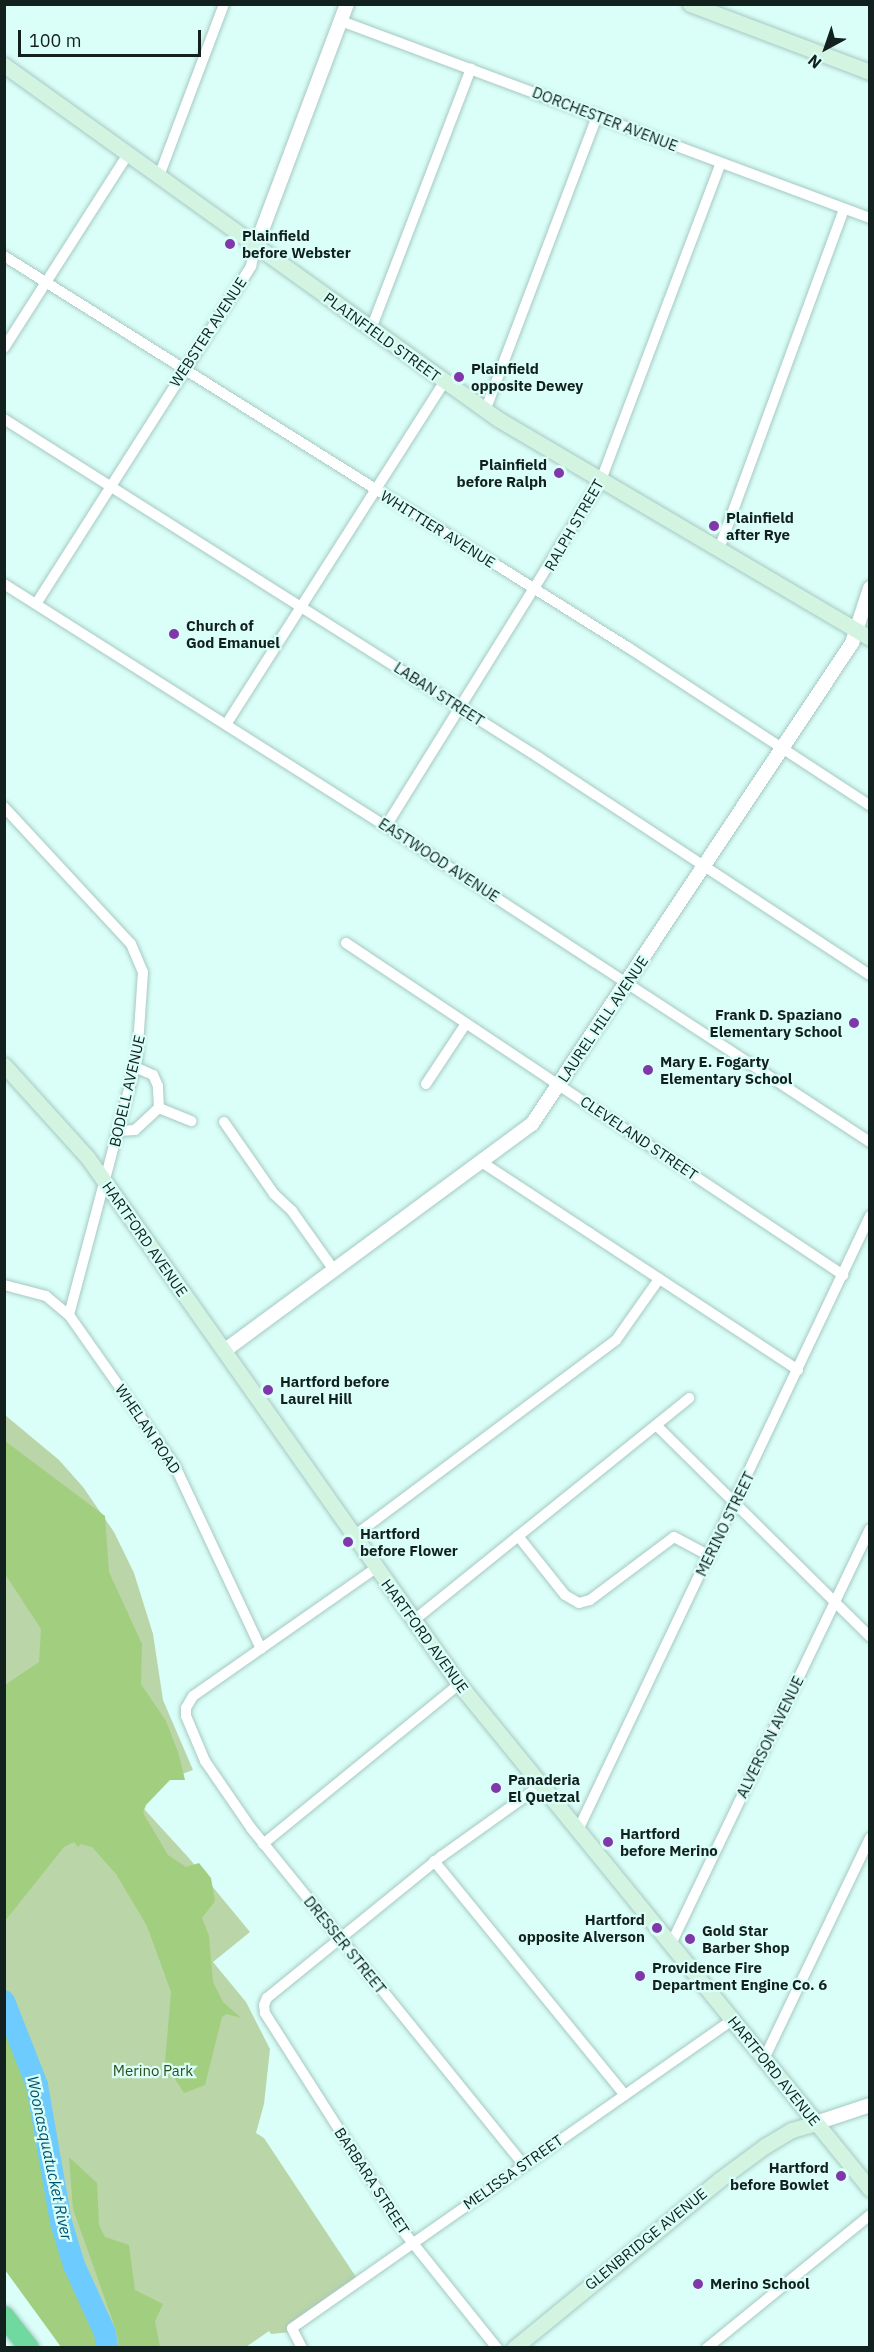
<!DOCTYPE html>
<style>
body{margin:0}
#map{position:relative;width:874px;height:2352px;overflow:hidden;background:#dafff8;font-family:"IBM Plex Sans",sans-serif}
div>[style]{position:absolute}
.green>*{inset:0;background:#bad5a7}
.forest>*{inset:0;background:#a2ce80}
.river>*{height:22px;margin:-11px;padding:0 11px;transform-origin:11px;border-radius:11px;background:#6dcbfd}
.roads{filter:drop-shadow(0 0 2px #a6c9c3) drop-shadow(0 0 2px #a6c9c3)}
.minor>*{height:10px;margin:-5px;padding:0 5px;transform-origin:5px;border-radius:5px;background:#fff}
.tertiary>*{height:14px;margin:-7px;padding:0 7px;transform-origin:7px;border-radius:7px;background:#fff}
.secondary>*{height:15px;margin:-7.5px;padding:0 7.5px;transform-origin:7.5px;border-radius:7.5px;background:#d4f4e2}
.motorway>*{height:20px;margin:-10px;padding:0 10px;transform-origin:10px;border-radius:10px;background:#70d9a0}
.dots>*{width:16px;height:16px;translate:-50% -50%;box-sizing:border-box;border:3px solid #dafff8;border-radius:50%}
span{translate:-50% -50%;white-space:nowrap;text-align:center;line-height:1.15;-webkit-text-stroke:4.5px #dafff8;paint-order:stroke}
.street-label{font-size:15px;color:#12201e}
.poi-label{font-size:15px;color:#12201e;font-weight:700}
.left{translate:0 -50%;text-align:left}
.right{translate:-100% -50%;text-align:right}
.park-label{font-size:15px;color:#324e19}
.water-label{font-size:16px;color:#015373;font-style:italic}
.frame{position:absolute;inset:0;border:6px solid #12201e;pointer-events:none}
.north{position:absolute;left:796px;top:18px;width:60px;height:60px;-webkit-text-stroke:4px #dafff8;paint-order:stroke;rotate:220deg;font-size:16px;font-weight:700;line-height:24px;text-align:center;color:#12201e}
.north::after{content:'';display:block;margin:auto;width:21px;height:27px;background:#12201e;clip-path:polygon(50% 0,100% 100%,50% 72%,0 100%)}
.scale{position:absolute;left:18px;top:30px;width:183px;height:27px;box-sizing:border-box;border:3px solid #12201e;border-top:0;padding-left:8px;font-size:18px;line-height:21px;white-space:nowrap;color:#12201e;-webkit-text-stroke:4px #dafff8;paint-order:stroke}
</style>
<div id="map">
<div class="green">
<i style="clip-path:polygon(5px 1415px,59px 1460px,83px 1487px,114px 1532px,134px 1573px,153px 1634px,163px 1700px,193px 1770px,135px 1791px,134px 1798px,188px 1857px,250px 1932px,213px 1962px,246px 2002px,270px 2049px,264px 2104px,256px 2133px,264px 2138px,356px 2277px,291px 2332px,271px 2334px,269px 2331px,246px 2347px,114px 2347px,68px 2323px,47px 2121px,5px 2003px)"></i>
</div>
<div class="forest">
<i style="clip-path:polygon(5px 1441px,105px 1516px,109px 1572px,142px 1644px,141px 1684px,166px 1721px,179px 1755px,185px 1780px,170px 1780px,146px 1805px,143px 1813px,168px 1855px,186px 1867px,199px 1863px,211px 1878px,215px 1901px,202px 1918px,209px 1936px,213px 1982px,223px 2002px,241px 2018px,227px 2014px,222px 2017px,205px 2085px,184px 2093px,165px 2063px,171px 1992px,147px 1926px,116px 1874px,92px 1847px,81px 1844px,78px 1847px,74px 1842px,64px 1847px,5px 1921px,5px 1685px,39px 1662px,41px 1629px,5px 1574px)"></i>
<i style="clip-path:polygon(5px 2029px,36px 2105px,43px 2135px,42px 2169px,61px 2256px,100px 2347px,61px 2347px,5px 2270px)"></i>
<i style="clip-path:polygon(69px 2157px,97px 2183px,99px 2225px,105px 2237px,129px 2245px,135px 2290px,163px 2304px,155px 2321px,160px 2347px,119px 2347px,116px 2330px,73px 2209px)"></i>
</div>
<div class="river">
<i style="left:4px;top:2001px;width:90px;rotate:68.6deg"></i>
<i style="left:37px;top:2085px;width:139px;rotate:80.1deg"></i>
<i style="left:61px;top:2222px;width:45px;rotate:73.2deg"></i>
<i style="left:74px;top:2265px;width:75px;rotate:65.5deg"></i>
<i style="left:105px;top:2333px;width:15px;rotate:82deg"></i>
</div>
<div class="roads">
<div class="minor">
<i style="left:341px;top:21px;width:564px;rotate:20.43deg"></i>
<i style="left:159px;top:176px;width:184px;rotate:-69.3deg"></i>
<i style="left:4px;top:256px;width:738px;rotate:32.1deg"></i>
<i style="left:629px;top:648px;width:288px;rotate:33.2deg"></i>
<i style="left:371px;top:329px;width:279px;rotate:-69deg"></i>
<i style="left:4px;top:348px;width:230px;rotate:-57.4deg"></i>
<i style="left:485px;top:411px;width:316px;rotate:-69.2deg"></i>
<i style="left:4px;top:419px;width:632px;rotate:32.33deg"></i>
<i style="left:538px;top:757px;width:397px;rotate:33.3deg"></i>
<i style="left:719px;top:549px;width:362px;rotate:-69.8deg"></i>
<i style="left:4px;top:584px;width:452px;rotate:32.4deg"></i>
<i style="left:386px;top:826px;width:578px;rotate:33.14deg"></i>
<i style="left:36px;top:604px;width:401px;rotate:-57.5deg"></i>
<i style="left:251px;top:266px;width:21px;rotate:-76deg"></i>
<i style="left:227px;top:723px;width:404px;rotate:-57.5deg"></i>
<i style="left:4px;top:807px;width:187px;rotate:47.2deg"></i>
<i style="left:131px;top:944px;width:30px;rotate:67deg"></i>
<i style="left:143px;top:972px;width:87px;rotate:93.9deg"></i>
<i style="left:137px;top:1059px;width:265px;rotate:104.9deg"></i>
<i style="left:386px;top:826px;width:407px;rotate:-58.1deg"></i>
<i style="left:601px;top:480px;width:339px;rotate:-69.3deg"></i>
<i style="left:346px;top:943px;width:598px;rotate:33.74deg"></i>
<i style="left:426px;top:1084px;width:71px;rotate:-56.5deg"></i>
<i style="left:159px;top:1108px;width:35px;rotate:22deg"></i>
<i style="left:224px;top:1122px;width:88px;rotate:55.2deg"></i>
<i style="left:274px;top:1194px;width:25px;rotate:43deg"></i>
<i style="left:292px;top:1211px;width:72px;rotate:54.6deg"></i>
<i style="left:118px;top:1131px;width:17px;rotate:-3deg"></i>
<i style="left:135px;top:1130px;width:33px;rotate:-43deg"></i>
<i style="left:159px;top:1108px;width:22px;rotate:-93deg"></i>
<i style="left:158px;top:1086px;width:12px;rotate:-114deg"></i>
<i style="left:153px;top:1075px;width:20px;rotate:-156deg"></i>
<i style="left:483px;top:1163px;width:377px;rotate:33.3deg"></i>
<i style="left:4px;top:1285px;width:43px;rotate:14.7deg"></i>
<i style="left:46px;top:1296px;width:30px;rotate:40deg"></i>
<i style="left:69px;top:1315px;width:184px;rotate:54.9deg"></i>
<i style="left:175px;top:1466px;width:202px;rotate:64.8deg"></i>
<i style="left:657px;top:1426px;width:300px;rotate:44.7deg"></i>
<i style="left:354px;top:1536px;width:327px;rotate:-36.8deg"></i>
<i style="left:616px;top:1340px;width:75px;rotate:-54.8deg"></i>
<i style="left:518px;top:1536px;width:75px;rotate:51.5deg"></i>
<i style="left:565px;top:1595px;width:16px;rotate:30deg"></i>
<i style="left:579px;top:1603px;width:11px;rotate:-15deg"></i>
<i style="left:590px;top:1600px;width:105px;rotate:-36.9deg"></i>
<i style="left:674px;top:1537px;width:40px;rotate:28deg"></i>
<i style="left:376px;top:1568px;width:223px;rotate:145deg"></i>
<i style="left:193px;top:1696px;width:14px;rotate:120deg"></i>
<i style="left:186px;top:1708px;width:8px;rotate:90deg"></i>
<i style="left:186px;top:1716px;width:49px;rotate:67.1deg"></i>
<i style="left:205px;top:1761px;width:81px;rotate:55.5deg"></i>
<i style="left:251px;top:1828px;width:434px;rotate:51deg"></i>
<i style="left:413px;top:1621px;width:355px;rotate:-38.9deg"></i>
<i style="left:578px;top:1830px;width:680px;rotate:-64.57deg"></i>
<i style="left:263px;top:1844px;width:253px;rotate:-39.2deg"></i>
<i style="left:434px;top:1861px;width:302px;rotate:50.8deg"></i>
<i style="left:671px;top:1944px;width:460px;rotate:-64.4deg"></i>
<i style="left:764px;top:2059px;width:245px;rotate:-64.4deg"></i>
<i style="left:302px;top:2348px;width:22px;rotate:-117deg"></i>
<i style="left:292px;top:2328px;width:537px;rotate:-34.99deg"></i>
<i style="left:497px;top:2348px;width:147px;rotate:-128.7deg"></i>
<i style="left:405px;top:2233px;width:261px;rotate:-122.5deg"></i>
<i style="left:265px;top:2013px;width:8px;rotate:-97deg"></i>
<i style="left:264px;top:2005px;width:8px;rotate:-67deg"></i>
<i style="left:267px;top:1998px;width:225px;rotate:-39.1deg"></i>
<i style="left:442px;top:1856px;width:122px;rotate:-35.6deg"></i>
<i style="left:707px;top:2348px;width:210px;rotate:-39.2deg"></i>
</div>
<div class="tertiary">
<i style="left:256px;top:246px;width:259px;rotate:-69.4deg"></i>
<i style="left:224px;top:1351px;width:383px;rotate:-36.4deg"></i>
<i style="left:532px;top:1124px;width:578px;rotate:-56.36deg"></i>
<i style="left:852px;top:643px;width:58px;rotate:-71.9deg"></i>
<i style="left:816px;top:2123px;width:57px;rotate:-18.4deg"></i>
</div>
<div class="secondary">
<i style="left:690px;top:4px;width:192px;rotate:20.7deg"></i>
<i style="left:4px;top:65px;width:608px;rotate:35.63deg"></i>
<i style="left:498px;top:419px;width:432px;rotate:30.5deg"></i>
<i style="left:4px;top:1065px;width:125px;rotate:47.9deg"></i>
<i style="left:88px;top:1158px;width:644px;rotate:54.8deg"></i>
<i style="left:459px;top:1684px;width:651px;rotate:50.86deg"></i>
<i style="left:514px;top:2348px;width:265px;rotate:-39.3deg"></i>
<i style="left:719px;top:2180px;width:57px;rotate:-36.5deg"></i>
<i style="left:765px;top:2146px;width:31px;rotate:-31deg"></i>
<i style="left:792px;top:2130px;width:25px;rotate:-16deg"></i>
</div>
<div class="motorway">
<i style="left:4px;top:2316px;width:41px;rotate:52deg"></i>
</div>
</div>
<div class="dots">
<i style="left:230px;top:244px;background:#7f37aa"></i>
<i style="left:459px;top:377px;background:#7f37aa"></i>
<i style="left:559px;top:473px;background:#7f37aa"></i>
<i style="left:714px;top:526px;background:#7f37aa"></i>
<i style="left:174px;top:634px;background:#7f37aa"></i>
<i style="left:854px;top:1023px;background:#7f37aa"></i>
<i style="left:648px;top:1070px;background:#7f37aa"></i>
<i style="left:268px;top:1390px;background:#7f37aa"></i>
<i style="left:348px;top:1542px;background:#7f37aa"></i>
<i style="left:496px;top:1788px;background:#7f37aa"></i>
<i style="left:608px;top:1842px;background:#7f37aa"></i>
<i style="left:657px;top:1928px;background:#7f37aa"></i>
<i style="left:690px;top:1939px;background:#7f37aa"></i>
<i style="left:640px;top:1976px;background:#7f37aa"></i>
<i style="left:841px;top:2176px;background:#7f37aa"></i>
<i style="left:698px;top:2284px;background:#7f37aa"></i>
</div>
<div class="street-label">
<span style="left:605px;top:119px;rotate:21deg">DORCHESTER AVENUE</span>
<span style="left:208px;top:332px;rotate:-57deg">WEBSTER AVENUE</span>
<span style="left:382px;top:337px;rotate:36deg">PLAINFIELD STREET</span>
<span style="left:574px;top:525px;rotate:-60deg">RALPH STREET</span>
<span style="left:438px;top:529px;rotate:32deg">WHITTIER AVENUE</span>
<span style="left:439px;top:694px;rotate:33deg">LABAN STREET</span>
<span style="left:439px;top:860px;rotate:33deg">EASTWOOD AVENUE</span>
<span style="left:603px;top:1019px;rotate:-56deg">LAUREL HILL AVENUE</span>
<span style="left:127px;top:1091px;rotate:-77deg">BODELL AVENUE</span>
<span style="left:639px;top:1138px;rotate:34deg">CLEVELAND STREET</span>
<span style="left:145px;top:1239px;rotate:55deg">HARTFORD AVENUE</span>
<span style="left:148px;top:1429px;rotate:56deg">WHELAN ROAD</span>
<span style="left:725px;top:1524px;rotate:-64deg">MERINO STREET</span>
<span style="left:425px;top:1636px;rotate:54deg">HARTFORD AVENUE</span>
<span style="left:770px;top:1737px;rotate:-64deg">ALVERSON AVENUE</span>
<span style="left:345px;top:1945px;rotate:51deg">DRESSER STREET</span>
<span style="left:774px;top:2071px;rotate:51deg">HARTFORD AVENUE</span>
<span style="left:513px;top:2172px;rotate:-35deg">MELISSA STREET</span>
<span style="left:372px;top:2181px;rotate:57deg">BARBARA STREET</span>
<span style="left:646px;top:2239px;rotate:-39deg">GLENBRIDGE AVENUE</span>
</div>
<div class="poi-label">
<span class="left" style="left:242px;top:244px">Plainfield<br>before Webster</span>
<span class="left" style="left:471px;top:377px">Plainfield<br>opposite Dewey</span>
<span class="right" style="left:547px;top:473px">Plainfield<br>before Ralph</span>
<span class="left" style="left:726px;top:526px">Plainfield<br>after Rye</span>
<span class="left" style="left:186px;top:634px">Church of<br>God Emanuel</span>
<span class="right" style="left:842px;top:1023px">Frank D. Spaziano<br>Elementary School</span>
<span class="left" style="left:660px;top:1070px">Mary E. Fogarty<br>Elementary School</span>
<span class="left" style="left:280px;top:1390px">Hartford before<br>Laurel Hill</span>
<span class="left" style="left:360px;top:1542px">Hartford<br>before Flower</span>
<span class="left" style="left:508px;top:1788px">Panaderia<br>El Quetzal</span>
<span class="left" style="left:620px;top:1842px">Hartford<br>before Merino</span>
<span class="right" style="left:645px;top:1928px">Hartford<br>opposite Alverson</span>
<span class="left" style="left:702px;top:1939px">Gold Star<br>Barber Shop</span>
<span class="left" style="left:652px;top:1976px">Providence Fire<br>Department Engine Co. 6</span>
<span class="right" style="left:829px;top:2176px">Hartford<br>before Bowlet</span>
<span class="left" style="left:710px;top:2284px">Merino School</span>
</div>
<div class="park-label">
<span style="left:153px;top:2071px">Merino Park</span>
</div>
<div class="water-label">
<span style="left:50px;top:2158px;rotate:78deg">Woonasquatucket River</span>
</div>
<div class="frame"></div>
<div class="north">N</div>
<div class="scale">100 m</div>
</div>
